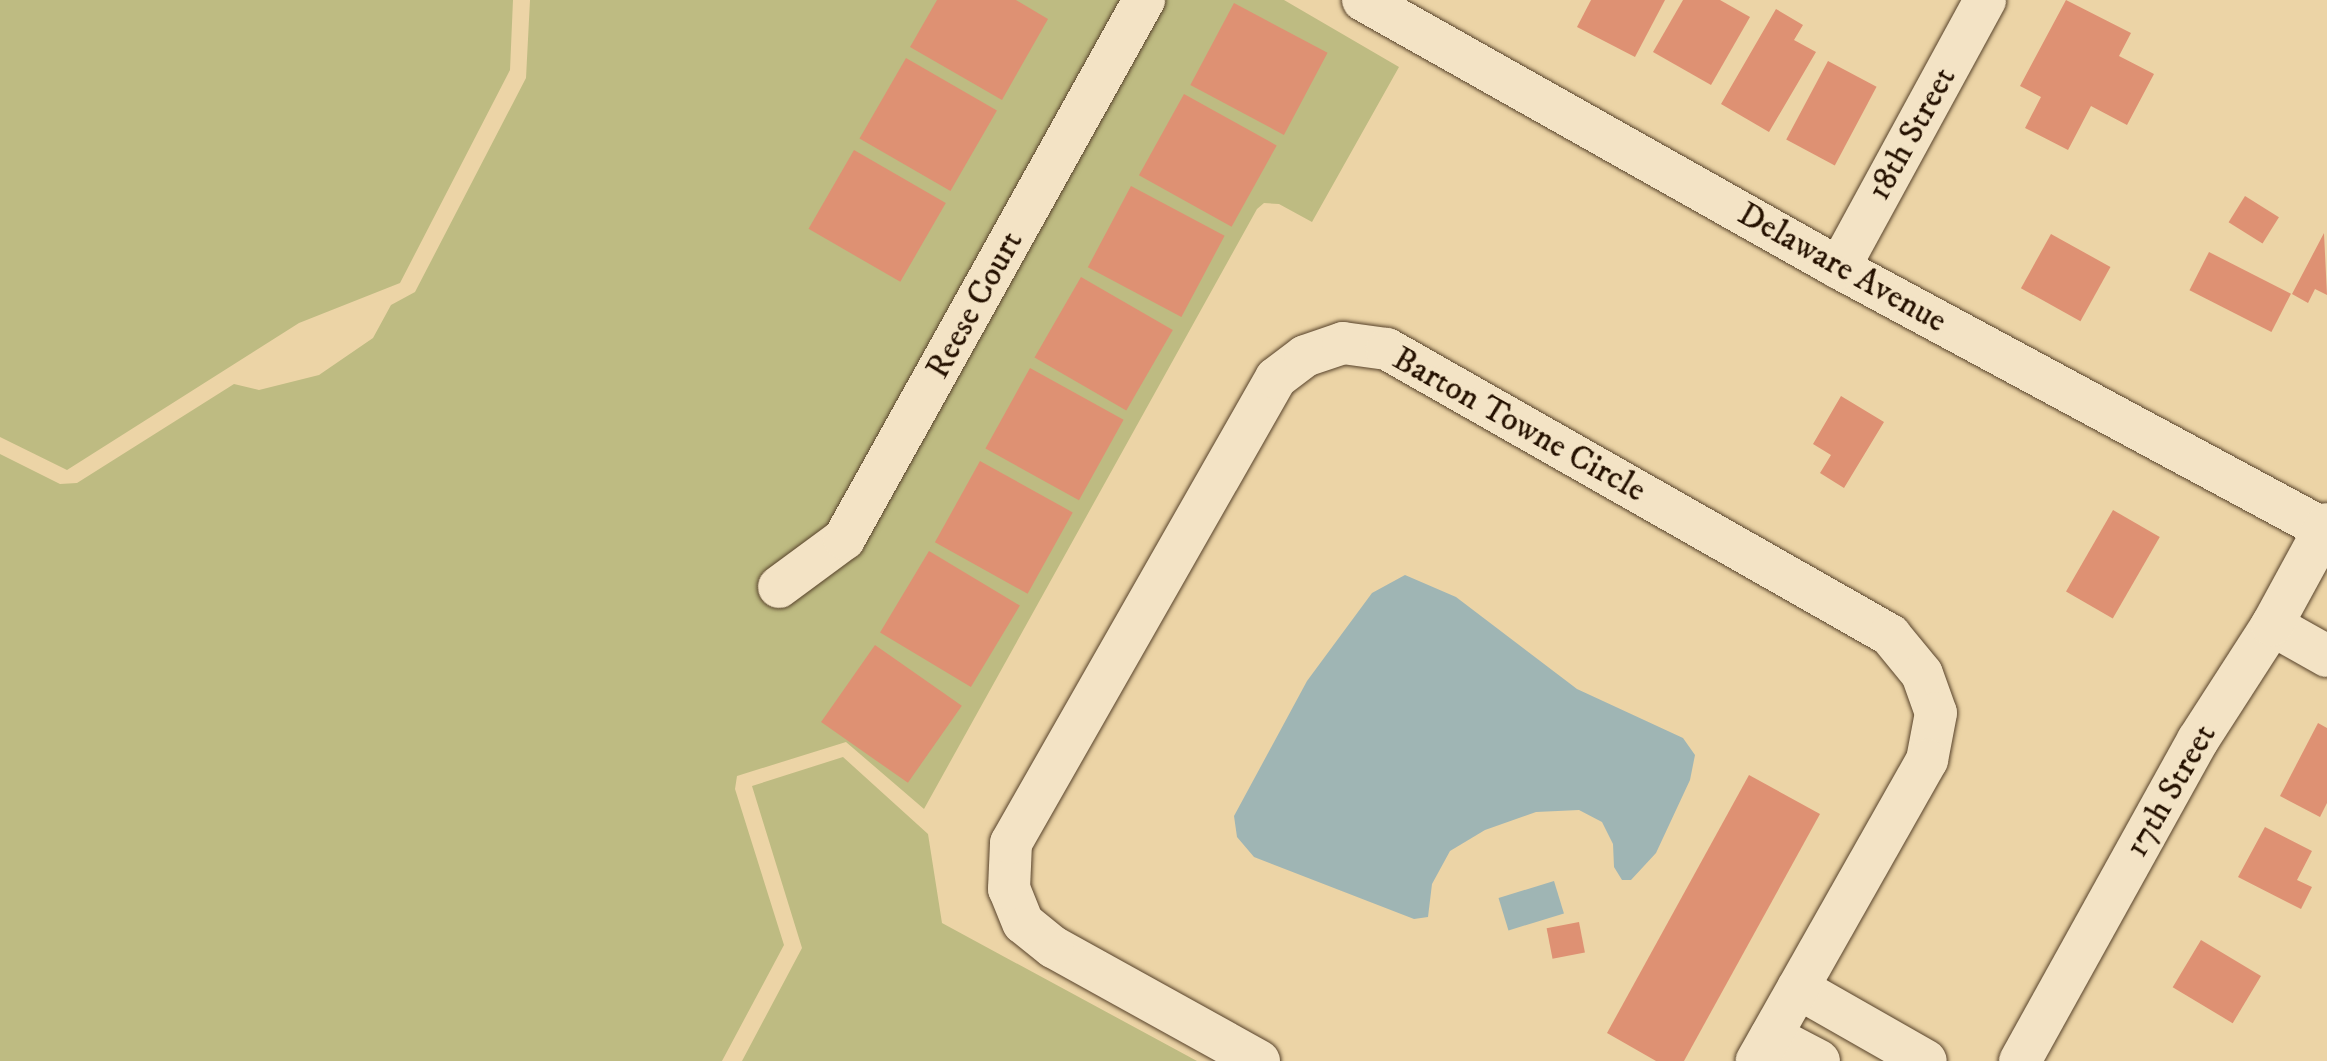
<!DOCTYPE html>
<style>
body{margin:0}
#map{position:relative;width:2327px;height:1061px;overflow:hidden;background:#ecd4a6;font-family:"IM FELL DW Pica",serif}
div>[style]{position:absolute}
.green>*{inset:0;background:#bebb82}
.water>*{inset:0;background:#9fb5b4;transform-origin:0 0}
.building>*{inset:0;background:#de9173;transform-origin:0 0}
.roads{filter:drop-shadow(0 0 2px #57422a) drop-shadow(0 0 2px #57422a)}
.minor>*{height:42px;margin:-21px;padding:0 21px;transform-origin:21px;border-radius:21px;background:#f3e3c5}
span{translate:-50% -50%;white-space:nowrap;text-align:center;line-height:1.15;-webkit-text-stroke:7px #f3e3c5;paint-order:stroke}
.street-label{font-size:34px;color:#251100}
</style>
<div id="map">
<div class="green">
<i style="clip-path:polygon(0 0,513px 0,510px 70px,400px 283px,299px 323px,67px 470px,0 437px)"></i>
<i style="clip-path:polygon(530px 0,1284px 0,1399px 67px,1312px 222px,1279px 204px,1264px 203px,1257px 209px,924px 809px,846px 742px,737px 776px,735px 789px,784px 945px,722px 1061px,0 1061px,0 454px,60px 484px,77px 483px,234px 384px,259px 390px,319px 375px,373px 338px,391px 305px,415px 292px,526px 78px)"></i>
<i style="clip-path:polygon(843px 757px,928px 834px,942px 923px,1197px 1061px,742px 1061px,802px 948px,752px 786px)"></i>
</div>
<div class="water">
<i style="clip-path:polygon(1405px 575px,1456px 597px,1577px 689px,1683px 738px,1695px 755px,1690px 780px,1656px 853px,1631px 880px,1622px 880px,1614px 867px,1613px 844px,1602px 822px,1579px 810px,1536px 812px,1485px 830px,1450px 851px,1432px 884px,1428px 917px,1414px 919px,1254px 857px,1237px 837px,1234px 816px,1307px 681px,1372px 593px)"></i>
<i style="left:1554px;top:881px;width:34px;height:58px;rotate:73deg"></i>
</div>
<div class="building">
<i style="clip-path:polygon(937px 0,1016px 0,1048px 19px,1002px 100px,910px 47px)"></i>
<i style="clip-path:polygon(1591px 0,1665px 0,1635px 57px,1577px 27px)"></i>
<i style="clip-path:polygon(1683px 0,1720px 0,1750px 17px,1711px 85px,1653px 52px)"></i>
<i style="clip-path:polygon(2066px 0,2131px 33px,2119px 56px,2154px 74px,2127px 125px,2091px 106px,2068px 150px,2025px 128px,2041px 97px,2020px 86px)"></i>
<i style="left:1234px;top:3px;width:106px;height:93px;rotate:28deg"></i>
<i style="clip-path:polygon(1776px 9px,1803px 25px,1794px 40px,1816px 52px,1769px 132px,1721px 104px)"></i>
<i style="left:906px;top:58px;width:105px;height:93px;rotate:30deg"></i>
<i style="left:1828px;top:61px;width:55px;height:89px;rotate:28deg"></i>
<i style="left:1184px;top:94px;width:106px;height:93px;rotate:29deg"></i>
<i style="left:854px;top:150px;width:106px;height:91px;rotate:30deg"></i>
<i style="left:1131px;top:186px;width:106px;height:92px;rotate:28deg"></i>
<i style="left:2245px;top:196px;width:40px;height:31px;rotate:32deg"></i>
<i style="clip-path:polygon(2324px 233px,2327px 295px,2315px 289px,2308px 303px,2292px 294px)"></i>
<i style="left:2051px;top:234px;width:68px;height:62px;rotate:29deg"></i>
<i style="left:2209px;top:252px;width:92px;height:43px;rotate:27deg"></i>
<i style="left:1081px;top:277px;width:106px;height:93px;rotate:30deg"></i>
<i style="left:1030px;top:368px;width:107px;height:92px;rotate:29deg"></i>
<i style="clip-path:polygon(1841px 396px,1884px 422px,1844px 488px,1820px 473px,1831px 455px,1813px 444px)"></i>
<i style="left:980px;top:461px;width:106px;height:93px;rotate:29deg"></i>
<i style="left:2113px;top:510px;width:54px;height:94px;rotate:30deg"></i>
<i style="left:929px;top:551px;width:106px;height:95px;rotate:31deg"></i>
<i style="left:875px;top:645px;width:106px;height:94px;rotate:35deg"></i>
<i style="clip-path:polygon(2318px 723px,2327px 728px,2327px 803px,2320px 817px,2280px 796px)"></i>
<i style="clip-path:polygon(1749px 775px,1820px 814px,1684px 1061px,1656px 1061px,1607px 1033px)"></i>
<i style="clip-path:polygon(2265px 827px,2312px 851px,2297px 880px,2312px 887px,2301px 909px,2238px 877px)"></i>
<i style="left:1579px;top:922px;width:31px;height:33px;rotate:79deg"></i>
<i style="left:2201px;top:940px;width:70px;height:55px;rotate:31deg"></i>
</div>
<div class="roads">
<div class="minor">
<i style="left:1363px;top:0;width:546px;rotate:29.38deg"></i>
<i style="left:1839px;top:268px;width:551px;rotate:28.29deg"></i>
<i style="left:1839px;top:268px;width:305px;rotate:-61.4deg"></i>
<i style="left:779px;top:587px;width:81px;rotate:-36.4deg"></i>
<i style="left:844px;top:539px;width:617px;rotate:-60.9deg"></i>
<i style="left:2272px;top:625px;width:63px;rotate:29.4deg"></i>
<i style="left:1798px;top:988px;width:147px;rotate:29.7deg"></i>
<i style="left:1771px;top:1036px;width:54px;rotate:27.5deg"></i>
<i style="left:1259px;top:1061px;width:235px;rotate:-151deg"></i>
<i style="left:1053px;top:947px;width:38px;rotate:-141deg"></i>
<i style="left:1023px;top:923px;width:37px;rotate:-112deg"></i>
<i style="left:1009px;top:889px;width:46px;rotate:-87.5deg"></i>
<i style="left:1011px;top:843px;width:535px;rotate:-60.32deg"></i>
<i style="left:1276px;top:378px;width:36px;rotate:-37deg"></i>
<i style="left:1305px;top:356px;width:40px;rotate:-18.9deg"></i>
<i style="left:1343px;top:343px;width:44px;rotate:7.8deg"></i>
<i style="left:1387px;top:349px;width:579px;rotate:29.62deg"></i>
<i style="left:1890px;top:635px;width:50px;rotate:50.6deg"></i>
<i style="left:1922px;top:674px;width:41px;rotate:70.3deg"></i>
<i style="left:1936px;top:713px;width:48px;rotate:100.8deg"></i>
<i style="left:1927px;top:760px;width:346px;rotate:119.5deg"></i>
<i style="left:2020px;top:1061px;width:367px;rotate:-61deg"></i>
<i style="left:2198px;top:740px;width:137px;rotate:-57.2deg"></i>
<i style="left:2272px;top:625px;width:115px;rotate:-61.4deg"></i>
</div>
</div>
<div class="street-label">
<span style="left:1912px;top:134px;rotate:-61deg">18th Street</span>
<span style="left:1842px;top:268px;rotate:29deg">Delaware Avenue</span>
<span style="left:975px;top:305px;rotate:-61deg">Reese Court</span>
<span style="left:1519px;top:425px;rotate:29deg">Barton Towne Circle</span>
<span style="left:2171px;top:791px;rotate:-60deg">17th Street</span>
</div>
</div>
